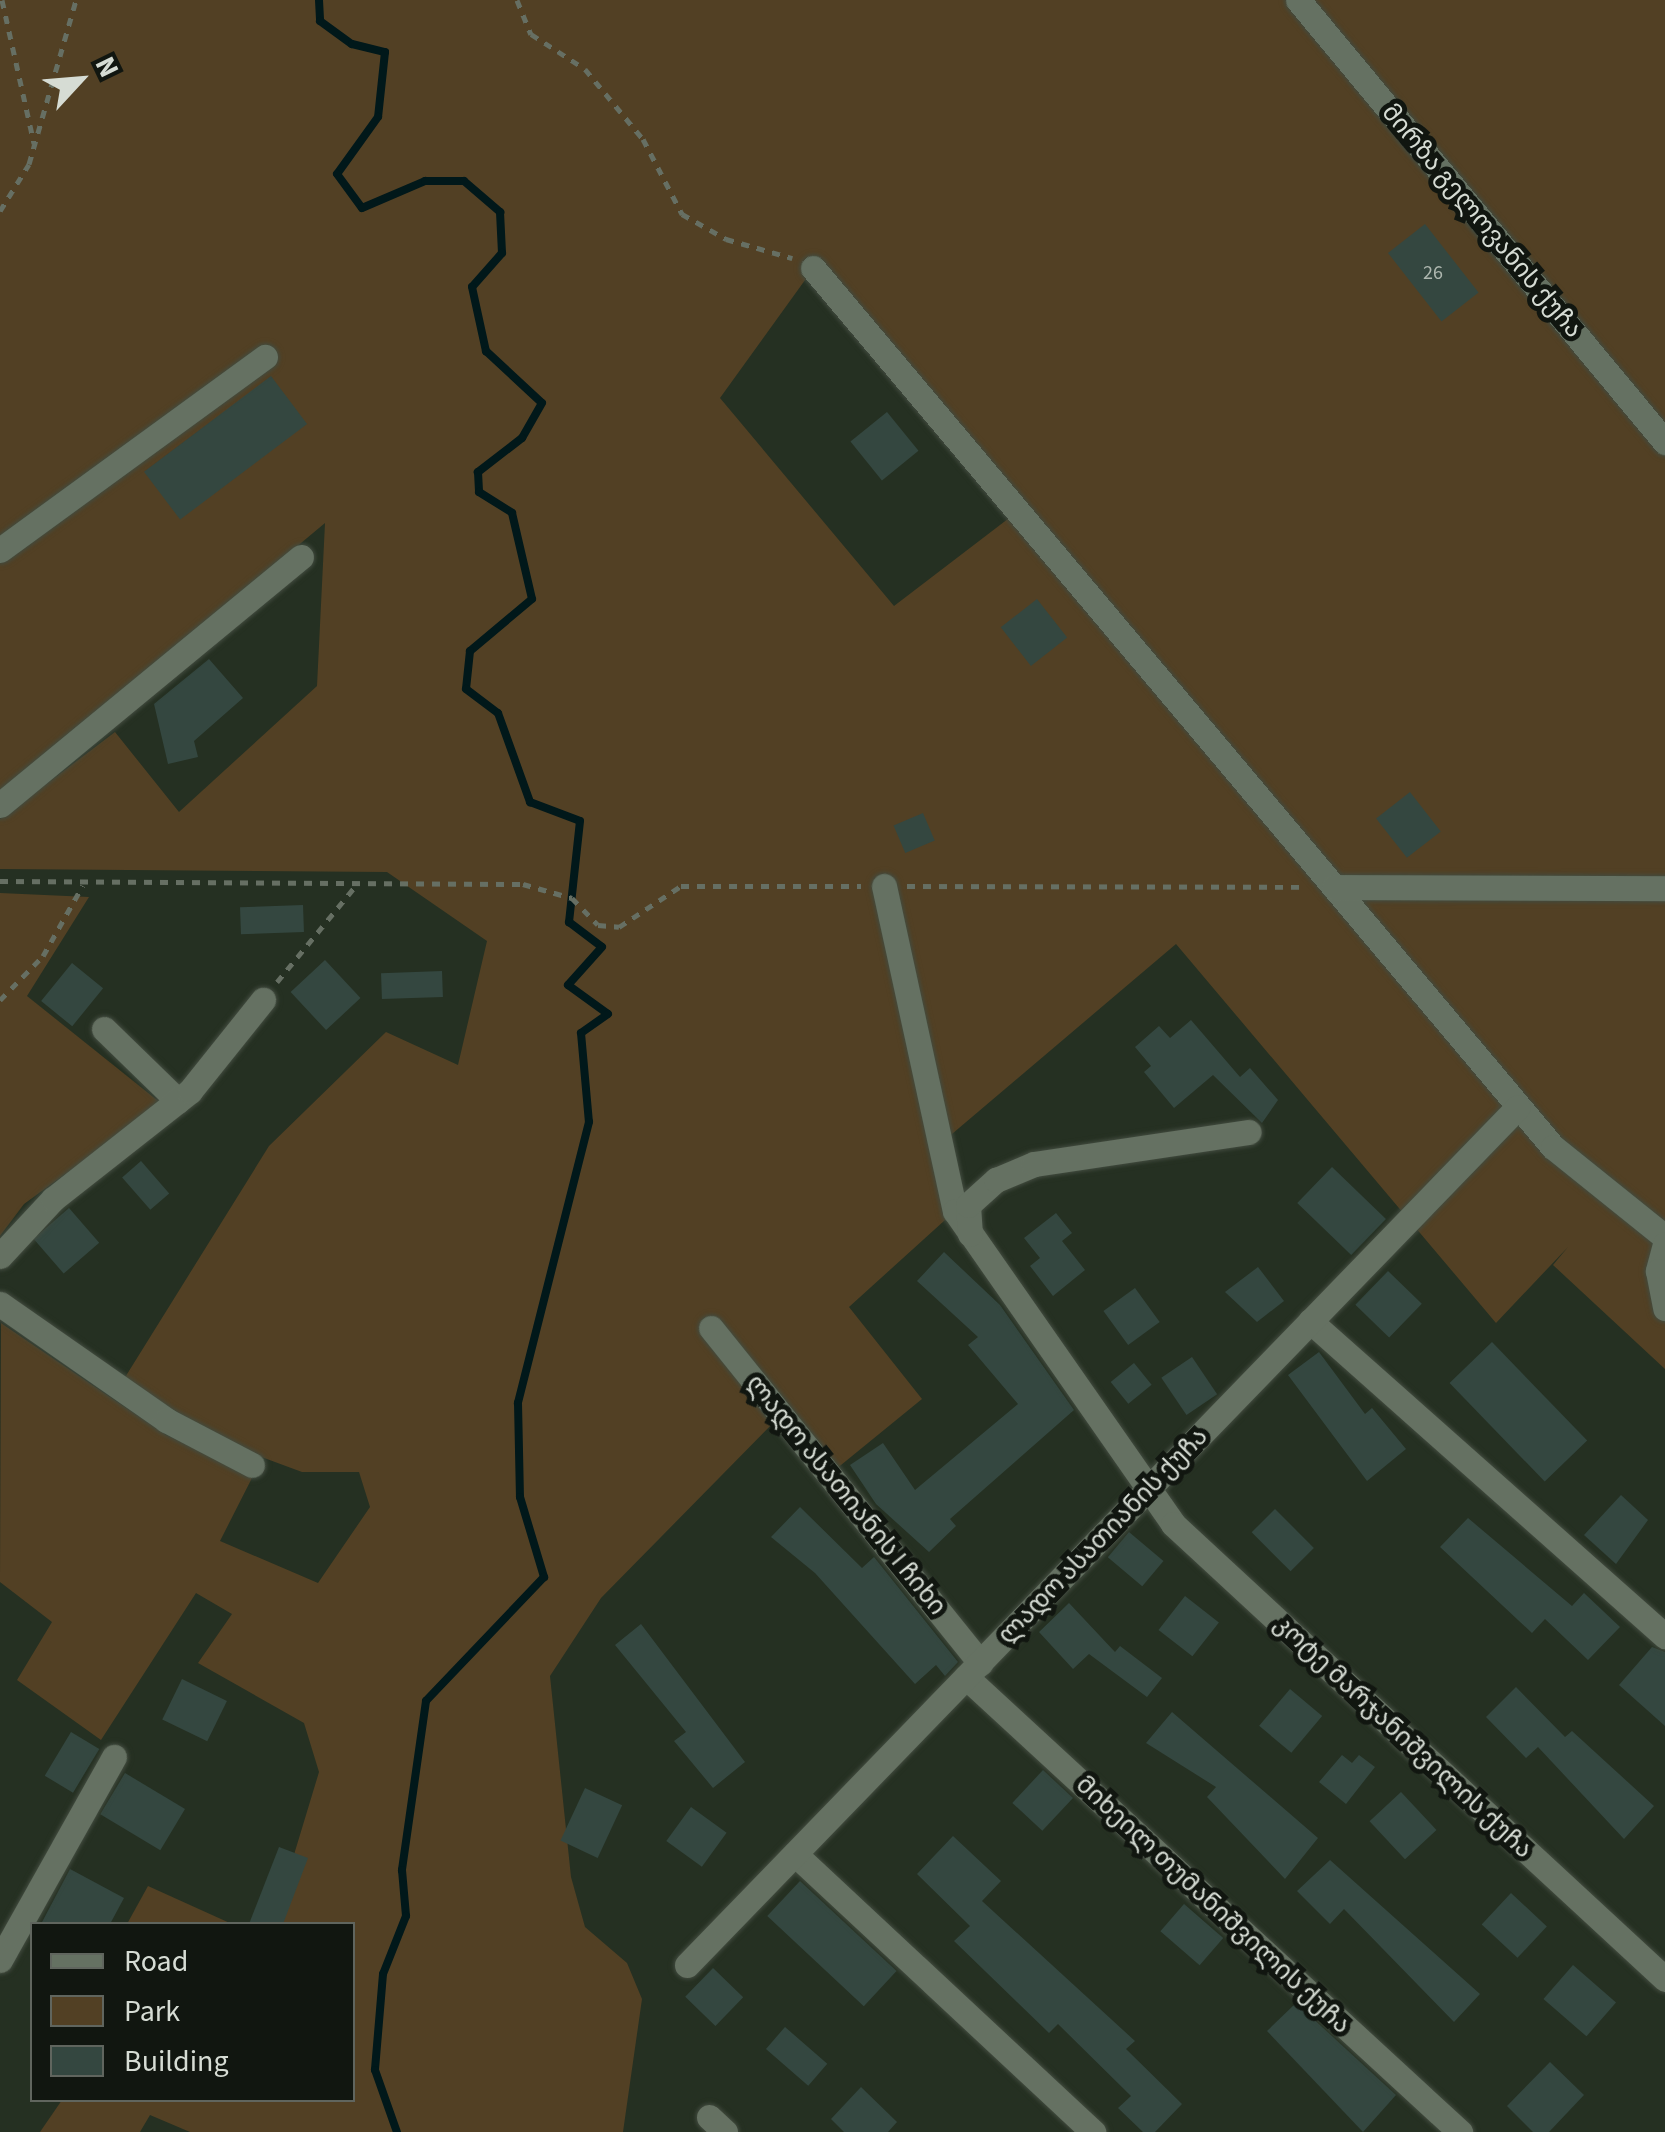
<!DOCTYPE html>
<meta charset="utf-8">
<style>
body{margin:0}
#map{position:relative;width:1665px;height:2132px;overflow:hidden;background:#253022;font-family:"Source Sans 3","Noto Sans Georgian",sans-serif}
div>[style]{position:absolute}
.green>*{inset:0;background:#524024}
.stream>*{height:8px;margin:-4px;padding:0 4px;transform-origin:4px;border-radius:4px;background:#01181a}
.building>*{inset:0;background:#344740;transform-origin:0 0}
.path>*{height:5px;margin-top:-2.5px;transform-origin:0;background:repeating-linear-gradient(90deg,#666f63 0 8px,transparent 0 16px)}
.roads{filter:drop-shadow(0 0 2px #424b3f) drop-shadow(0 0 2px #424b3f)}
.minor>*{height:25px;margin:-12.5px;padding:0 12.5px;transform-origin:12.5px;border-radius:12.5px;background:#657162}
span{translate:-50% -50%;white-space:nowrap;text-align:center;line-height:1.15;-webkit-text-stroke:10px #111610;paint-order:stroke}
.number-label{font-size:20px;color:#aeb7af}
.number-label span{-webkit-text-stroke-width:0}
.street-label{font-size:25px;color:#d6dcd4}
.legend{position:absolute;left:30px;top:1922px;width:325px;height:180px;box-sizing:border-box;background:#111610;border:2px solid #60655e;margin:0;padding:12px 18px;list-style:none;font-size:30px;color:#d6dcd4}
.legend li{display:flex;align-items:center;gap:20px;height:50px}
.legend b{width:50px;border:2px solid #60655e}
.north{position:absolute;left:30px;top:30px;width:100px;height:100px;-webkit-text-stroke:8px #111610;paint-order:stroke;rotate:64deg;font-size:28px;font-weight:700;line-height:40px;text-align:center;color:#d6dcd4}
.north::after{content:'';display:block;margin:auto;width:35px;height:45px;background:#d6dcd4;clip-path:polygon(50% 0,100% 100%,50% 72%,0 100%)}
</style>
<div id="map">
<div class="green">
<i style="clip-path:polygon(evenodd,0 0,1665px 0,1665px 1369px,1553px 1265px,1568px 1247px,1496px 1323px,1176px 944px,939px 1145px,955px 1211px,849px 1307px,922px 1399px,830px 1474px,781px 1415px,601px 1598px,550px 1676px,571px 1877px,585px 1927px,627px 1963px,642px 1999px,623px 2132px,190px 2132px,150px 2115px,140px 2132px,40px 2132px,62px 2100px,352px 2100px,352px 1924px,273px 1924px,319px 1772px,304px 1723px,198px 1663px,232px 1614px,196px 1593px,101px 1740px,17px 1680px,52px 1622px,0 1582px,1px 1323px,166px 1435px,253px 1476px,220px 1541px,318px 1583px,370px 1507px,359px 1472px,302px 1472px,185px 1429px,190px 1420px,124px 1379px,269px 1146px,386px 1032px,458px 1065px,487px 941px,387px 872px,0 869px,0 819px,115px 732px,179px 812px,317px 686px,325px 523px,0 794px,0 0,813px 269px,1017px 512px,894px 606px,720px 398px,813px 269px)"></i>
<i style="clip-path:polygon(0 893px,89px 897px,27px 996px,162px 1104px,24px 1204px,0 1236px)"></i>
<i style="clip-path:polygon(148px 1886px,232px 1924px,127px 1924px)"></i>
</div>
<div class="stream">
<i style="left:319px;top:0;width:21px;rotate:87deg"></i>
<i style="left:320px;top:21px;width:39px;rotate:36deg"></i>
<i style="left:352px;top:44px;width:34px;rotate:14deg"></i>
<i style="left:385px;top:52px;width:65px;rotate:96.1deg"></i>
<i style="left:378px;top:117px;width:70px;rotate:125.7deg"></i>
<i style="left:337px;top:174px;width:42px;rotate:53.7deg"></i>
<i style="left:362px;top:208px;width:69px;rotate:-23.2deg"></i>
<i style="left:425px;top:181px;width:39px"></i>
<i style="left:464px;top:181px;width:48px;rotate:40.7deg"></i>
<i style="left:500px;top:212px;width:41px;rotate:87.2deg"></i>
<i style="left:502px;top:253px;width:45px;rotate:131.4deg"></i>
<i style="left:472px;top:287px;width:66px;rotate:77.7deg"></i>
<i style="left:486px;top:351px;width:76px;rotate:42.9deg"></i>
<i style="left:542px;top:403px;width:40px;rotate:119.7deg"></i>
<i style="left:522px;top:438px;width:56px;rotate:142.3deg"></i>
<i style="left:478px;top:472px;width:20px;rotate:87deg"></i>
<i style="left:479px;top:492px;width:39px;rotate:32deg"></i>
<i style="left:512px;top:513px;width:88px;rotate:76.9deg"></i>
<i style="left:532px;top:599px;width:81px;rotate:140deg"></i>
<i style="left:470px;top:651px;width:38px;rotate:96deg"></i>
<i style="left:466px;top:689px;width:40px;rotate:37deg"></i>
<i style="left:498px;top:713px;width:95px;rotate:70.2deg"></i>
<i style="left:530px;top:802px;width:53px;rotate:20.8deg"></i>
<i style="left:580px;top:821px;width:102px;rotate:96.2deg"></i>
<i style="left:569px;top:922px;width:41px;rotate:37.1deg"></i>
<i style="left:602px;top:947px;width:51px;rotate:131.8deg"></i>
<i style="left:568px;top:985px;width:49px;rotate:35.9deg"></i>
<i style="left:608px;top:1014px;width:33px;rotate:145deg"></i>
<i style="left:581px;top:1033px;width:89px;rotate:84.9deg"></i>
<i style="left:589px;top:1122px;width:290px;rotate:104.2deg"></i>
<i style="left:518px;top:1403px;width:94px;rotate:88.8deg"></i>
<i style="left:520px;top:1497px;width:84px;rotate:73.3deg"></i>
<i style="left:544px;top:1577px;width:171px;rotate:133.6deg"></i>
<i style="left:426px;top:1701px;width:171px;rotate:98.1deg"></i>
<i style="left:402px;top:1870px;width:46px;rotate:85deg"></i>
<i style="left:406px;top:1916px;width:62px;rotate:111.6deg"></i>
<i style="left:383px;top:1974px;width:96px;rotate:94.8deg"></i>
<i style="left:375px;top:2070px;width:66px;rotate:70.5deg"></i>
</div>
<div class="building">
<i style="left:1425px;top:224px;width:87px;height:47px;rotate:52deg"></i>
<i style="left:271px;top:376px;width:60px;height:159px;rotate:53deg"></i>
<i style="left:887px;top:412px;width:50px;height:47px;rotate:51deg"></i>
<i style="left:1037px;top:599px;width:49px;height:46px;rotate:52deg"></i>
<i style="clip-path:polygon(209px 659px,243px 698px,194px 741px,198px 757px,168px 764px,154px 704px)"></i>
<i style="left:1410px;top:792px;width:50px;height:43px;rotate:52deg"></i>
<i style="left:923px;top:813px;width:30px;height:32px;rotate:67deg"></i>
<i style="left:303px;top:905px;width:27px;height:63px;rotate:88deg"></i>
<i style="left:325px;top:960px;width:52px;height:47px;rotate:47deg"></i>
<i style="left:72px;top:963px;width:40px;height:49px;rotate:39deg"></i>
<i style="left:442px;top:971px;width:26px;height:61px;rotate:88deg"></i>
<i style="clip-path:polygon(1191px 1020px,1240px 1077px,1250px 1068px,1278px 1100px,1262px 1123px,1213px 1075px,1174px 1108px,1144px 1072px,1151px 1066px,1135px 1047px,1159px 1026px,1170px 1038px)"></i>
<i style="left:141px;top:1161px;width:43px;height:25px;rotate:49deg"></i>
<i style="left:1332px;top:1167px;width:75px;height:50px;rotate:44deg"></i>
<i style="left:69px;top:1208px;width:46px;height:47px;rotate:49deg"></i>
<i style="clip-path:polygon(1056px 1213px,1072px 1233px,1062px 1241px,1085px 1270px,1053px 1296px,1030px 1266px,1040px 1258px,1024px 1238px)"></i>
<i style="clip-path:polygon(944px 1252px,1000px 1305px,1074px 1410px,950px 1519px,956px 1526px,929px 1552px,876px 1504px,850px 1465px,883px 1443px,915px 1490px,1018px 1404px,968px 1345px,978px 1337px,917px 1281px)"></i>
<i style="clip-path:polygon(1258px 1267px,1284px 1301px,1257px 1322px,1225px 1292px)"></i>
<i style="left:1388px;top:1271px;width:47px;height:47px;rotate:44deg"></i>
<i style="left:1135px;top:1288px;width:42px;height:39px;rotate:54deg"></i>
<i style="left:1492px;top:1342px;width:137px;height:59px;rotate:46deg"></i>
<i style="clip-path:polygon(1319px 1352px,1365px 1414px,1372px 1408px,1406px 1449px,1367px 1481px,1288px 1375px)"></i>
<i style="left:1192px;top:1357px;width:45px;height:37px;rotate:56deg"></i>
<i style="left:1134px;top:1363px;width:28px;height:30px;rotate:51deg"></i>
<i style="clip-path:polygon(1621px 1495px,1648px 1520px,1616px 1564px,1584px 1535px)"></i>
<i style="clip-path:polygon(800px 1507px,862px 1568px,874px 1557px,958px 1662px,945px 1676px,936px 1665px,915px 1684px,815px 1573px,771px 1537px)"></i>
<i style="left:1275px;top:1509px;width:55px;height:33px;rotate:45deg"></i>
<i style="clip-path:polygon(1468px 1518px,1572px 1606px,1584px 1593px,1620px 1627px,1588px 1660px,1545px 1619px,1532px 1633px,1440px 1547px)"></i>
<i style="left:1129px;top:1532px;width:45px;height:33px;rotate:40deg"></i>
<i style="left:1185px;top:1596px;width:43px;height:43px;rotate:38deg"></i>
<i style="clip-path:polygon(1069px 1603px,1115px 1652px,1120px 1646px,1162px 1678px,1147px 1697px,1089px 1654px,1073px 1669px,1039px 1632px)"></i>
<i style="clip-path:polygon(641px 1624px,745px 1762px,713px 1788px,674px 1741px,686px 1732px,615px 1645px)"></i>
<i style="clip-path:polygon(1652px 1647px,1665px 1652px,1665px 1726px,1619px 1685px)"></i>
<i style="left:182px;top:1679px;width:50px;height:45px;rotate:26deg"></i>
<i style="clip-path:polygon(1516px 1687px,1565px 1737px,1572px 1731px,1654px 1806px,1624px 1839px,1538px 1747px,1526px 1758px,1486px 1717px)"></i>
<i style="left:1290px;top:1689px;width:42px;height:48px;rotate:40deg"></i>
<i style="clip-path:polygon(1172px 1712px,1318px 1838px,1285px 1879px,1207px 1797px,1216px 1787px,1146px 1743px)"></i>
<i style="left:71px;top:1732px;width:33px;height:51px;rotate:31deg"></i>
<i style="clip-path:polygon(1342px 1755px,1352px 1763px,1359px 1755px,1375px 1767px,1346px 1804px,1319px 1782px)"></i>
<i style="left:1043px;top:1770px;width:41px;height:45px;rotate:43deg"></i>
<i style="left:125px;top:1773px;width:70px;height:48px;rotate:31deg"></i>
<i style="left:585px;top:1788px;width:41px;height:58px;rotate:25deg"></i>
<i style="left:1401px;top:1792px;width:52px;height:43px;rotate:47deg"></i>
<i style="left:691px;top:1807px;width:44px;height:42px;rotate:36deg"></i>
<i style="clip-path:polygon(953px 1836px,1001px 1881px,982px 1901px,1135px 2041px,1126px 2049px,1182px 2104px,1155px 2132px,1143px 2132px,1118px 2108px,1131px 2096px,1058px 2024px,1049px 2033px,954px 1941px,970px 1926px,917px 1874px)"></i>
<i style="clip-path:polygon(279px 1847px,308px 1858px,283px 1924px,249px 1924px)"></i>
<i style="clip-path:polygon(1330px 1860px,1480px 1994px,1454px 2022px,1344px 1909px,1330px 1924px,1297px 1891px)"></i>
<i style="clip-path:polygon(70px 1869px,124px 1898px,110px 1924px,41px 1924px)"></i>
<i style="left:800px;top:1881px;width:132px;height:48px;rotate:43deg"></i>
<i style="left:1511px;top:1893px;width:49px;height:43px;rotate:43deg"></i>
<i style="left:1184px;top:1904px;width:52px;height:36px;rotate:41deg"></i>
<i style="left:1573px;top:1965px;width:57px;height:45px;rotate:41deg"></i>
<i style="left:713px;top:1968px;width:42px;height:40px;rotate:44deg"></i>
<i style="clip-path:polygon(1296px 2003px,1396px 2095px,1363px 2132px,1267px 2031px)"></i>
<i style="left:785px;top:2027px;width:56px;height:29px;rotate:41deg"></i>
<i style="clip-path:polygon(1550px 2062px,1584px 2095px,1549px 2132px,1533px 2132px,1507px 2106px)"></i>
<i style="clip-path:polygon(861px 2087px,897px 2122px,888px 2132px,844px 2132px,831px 2119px)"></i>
</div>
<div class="path">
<i style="left:2px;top:0;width:147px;rotate:77.4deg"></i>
<i style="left:517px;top:0;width:37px;rotate:68deg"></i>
<i style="left:531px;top:34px;width:64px;rotate:32.9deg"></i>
<i style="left:585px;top:69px;width:91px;rotate:50.4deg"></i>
<i style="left:643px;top:139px;width:85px;rotate:62.5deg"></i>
<i style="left:682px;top:214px;width:51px;rotate:29.6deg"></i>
<i style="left:726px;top:239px;width:69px;rotate:16.1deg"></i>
<i style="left:0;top:211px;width:55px;rotate:-58.3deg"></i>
<i style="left:29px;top:164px;width:171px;rotate:-74deg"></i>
<i style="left:0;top:881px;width:523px;rotate:0.33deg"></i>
<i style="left:523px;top:884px;width:51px;rotate:15.9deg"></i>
<i style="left:572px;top:898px;width:37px;rotate:46deg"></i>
<i style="left:598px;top:925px;width:21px;rotate:5deg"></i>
<i style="left:619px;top:927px;width:74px;rotate:-33.5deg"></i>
<i style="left:681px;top:886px;width:180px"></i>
<i style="left:907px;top:886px;width:394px;rotate:0.1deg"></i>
<i style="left:277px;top:982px;width:128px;rotate:-50.7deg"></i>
<i style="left:0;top:1000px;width:62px;rotate:-45.7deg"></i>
<i style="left:43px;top:956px;width:81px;rotate:-60.6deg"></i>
</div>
<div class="roads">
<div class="minor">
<i style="left:1298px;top:0;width:575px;rotate:50.3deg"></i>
<i style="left:813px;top:268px;width:1149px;rotate:49.91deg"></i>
<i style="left:1553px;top:1147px;width:144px;rotate:38.8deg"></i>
<i style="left:0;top:550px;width:328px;rotate:-36.1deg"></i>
<i style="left:0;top:805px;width:390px;rotate:-39.5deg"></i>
<i style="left:884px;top:886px;width:333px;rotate:77.7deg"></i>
<i style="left:955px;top:1211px;width:381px;rotate:55.1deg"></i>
<i style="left:1173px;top:1524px;width:670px;rotate:42.76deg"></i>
<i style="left:1334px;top:887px;width:331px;rotate:0.2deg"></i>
<i style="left:104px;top:1029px;width:103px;rotate:44.2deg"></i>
<i style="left:970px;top:1234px;width:29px;rotate:-94deg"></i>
<i style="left:968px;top:1205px;width:38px;rotate:-42deg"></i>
<i style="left:996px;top:1180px;width:41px;rotate:-22.8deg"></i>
<i style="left:1034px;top:1164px;width:217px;rotate:-8.5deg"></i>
<i style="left:1665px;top:1244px;width:28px;rotate:105deg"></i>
<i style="left:1658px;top:1271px;width:38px;rotate:79deg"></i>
<i style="left:0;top:1256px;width:78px;rotate:-47.1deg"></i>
<i style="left:53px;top:1199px;width:174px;rotate:-38.2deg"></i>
<i style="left:190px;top:1091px;width:117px;rotate:-51.3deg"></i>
<i style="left:0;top:1304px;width:203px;rotate:34.9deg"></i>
<i style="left:166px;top:1420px;width:97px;rotate:27.6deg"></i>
<i style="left:1310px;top:1321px;width:475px;rotate:41.6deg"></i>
<i style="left:711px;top:1328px;width:430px;rotate:51.2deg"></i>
<i style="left:966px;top:1677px;width:672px;rotate:42.65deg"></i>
<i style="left:795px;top:1854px;width:408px;rotate:43deg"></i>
<i style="left:0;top:1960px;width:233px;rotate:-60.7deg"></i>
<i style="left:687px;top:1965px;width:1194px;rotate:-45.92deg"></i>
<i style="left:709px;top:2117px;width:22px;rotate:43deg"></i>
</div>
</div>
<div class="number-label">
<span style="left:1433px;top:273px">26</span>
</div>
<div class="street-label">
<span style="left:1482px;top:221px;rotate:50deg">მირზა გელოვანის ქუჩა</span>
<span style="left:846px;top:1495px;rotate:51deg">ლადო ასათიანის I ჩიხი</span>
<span style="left:1103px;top:1536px;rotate:-46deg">ლადო ასათიანის ქუჩა</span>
<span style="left:1403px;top:1737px;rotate:43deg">კოტე მარჯანიშვილის ქუჩა</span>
<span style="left:1213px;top:1905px;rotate:43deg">მიხეილ თუმანიშვილის ქუჩა</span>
</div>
<ul class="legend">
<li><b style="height:12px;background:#657162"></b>Road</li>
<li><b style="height:28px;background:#524024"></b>Park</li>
<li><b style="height:28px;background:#344740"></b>Building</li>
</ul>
<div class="north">N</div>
</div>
